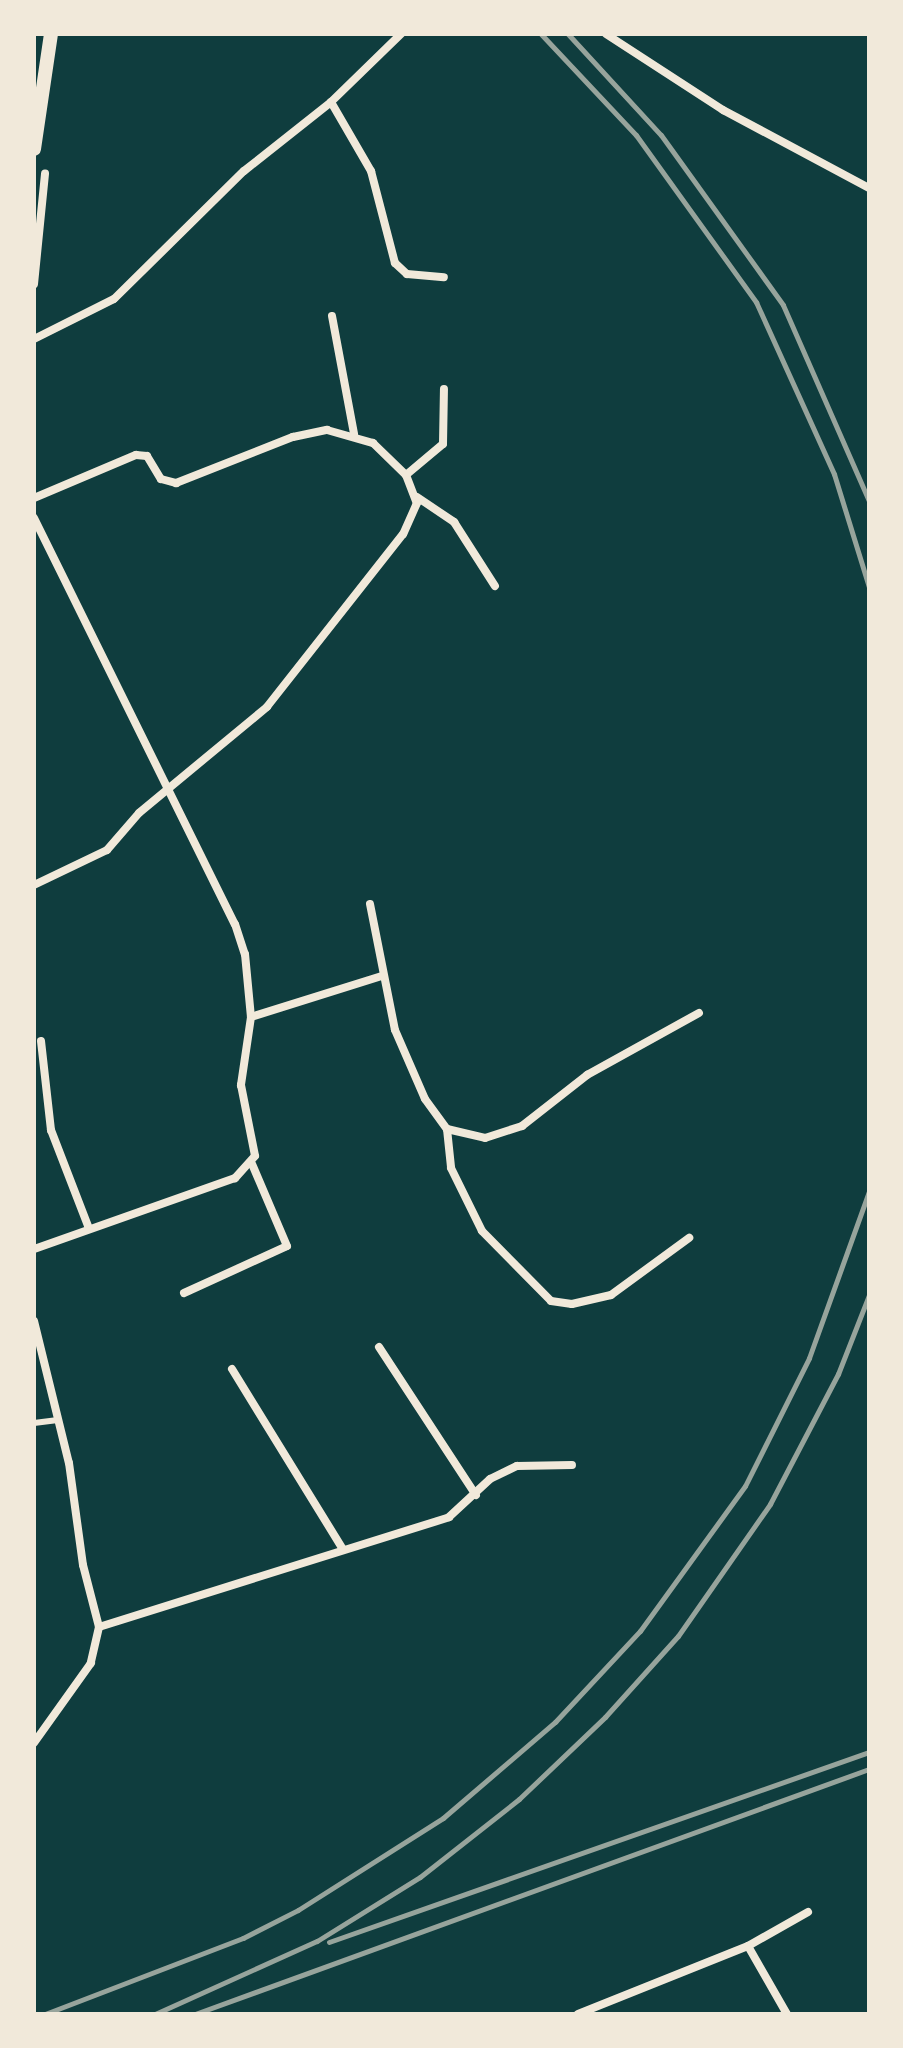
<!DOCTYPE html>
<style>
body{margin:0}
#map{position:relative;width:903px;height:2048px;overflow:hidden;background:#0f3d3e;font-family:Montserrat,sans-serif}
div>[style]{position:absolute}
.service>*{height:6px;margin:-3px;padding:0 3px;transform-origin:3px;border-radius:3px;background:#f1e9da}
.minor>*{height:8px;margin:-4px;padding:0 4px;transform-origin:4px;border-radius:4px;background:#f1e9da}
.tertiary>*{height:14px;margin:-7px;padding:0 7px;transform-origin:7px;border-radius:7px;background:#f1e9da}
.rail>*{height:5px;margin:-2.5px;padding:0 2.5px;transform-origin:2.5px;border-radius:2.5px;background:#97a49c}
span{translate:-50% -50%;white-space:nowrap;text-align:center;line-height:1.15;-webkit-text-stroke:6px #f1e9da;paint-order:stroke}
.frame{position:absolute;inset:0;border:36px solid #f1e9da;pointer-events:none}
</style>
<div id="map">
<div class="service">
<i style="left:34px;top:1423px;width:24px;rotate:-7deg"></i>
</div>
<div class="minor">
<i style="left:606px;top:34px;width:140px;rotate:33deg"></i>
<i style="left:723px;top:110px;width:166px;rotate:28.1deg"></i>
<i style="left:331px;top:102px;width:80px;rotate:59.9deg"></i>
<i style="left:371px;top:171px;width:95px;rotate:75.4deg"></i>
<i style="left:395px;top:263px;width:16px;rotate:43deg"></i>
<i style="left:407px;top:274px;width:37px;rotate:5deg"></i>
<i style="left:34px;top:284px;width:111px;rotate:-84.3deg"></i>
<i style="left:332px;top:316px;width:120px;rotate:79.4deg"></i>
<i style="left:34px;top:339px;width:89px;rotate:-26.6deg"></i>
<i style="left:114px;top:299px;width:182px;rotate:-44.6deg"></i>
<i style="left:244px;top:171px;width:111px;rotate:-38.4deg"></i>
<i style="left:331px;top:102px;width:98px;rotate:-44.2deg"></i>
<i style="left:406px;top:475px;width:48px;rotate:-40deg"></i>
<i style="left:443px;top:444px;width:55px;rotate:-89deg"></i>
<i style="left:417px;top:497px;width:45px;rotate:34deg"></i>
<i style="left:454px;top:522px;width:76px;rotate:57.4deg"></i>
<i style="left:34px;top:498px;width:111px;rotate:-22.9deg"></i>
<i style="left:136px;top:455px;width:11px;rotate:5deg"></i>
<i style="left:147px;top:456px;width:27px;rotate:59deg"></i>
<i style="left:161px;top:479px;width:16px;rotate:15deg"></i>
<i style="left:176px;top:483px;width:126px;rotate:-21.5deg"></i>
<i style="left:293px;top:437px;width:35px;rotate:-12deg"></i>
<i style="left:327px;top:430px;width:48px;rotate:15.8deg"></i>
<i style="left:373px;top:443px;width:46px;rotate:44.1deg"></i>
<i style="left:406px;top:475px;width:30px;rotate:69deg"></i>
<i style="left:417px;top:503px;width:34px;rotate:114deg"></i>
<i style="left:403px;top:534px;width:220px;rotate:128.2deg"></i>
<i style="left:267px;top:707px;width:166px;rotate:140.4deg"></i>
<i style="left:139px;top:813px;width:49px;rotate:130.9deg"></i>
<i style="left:107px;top:850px;width:81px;rotate:154.4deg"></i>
<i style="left:34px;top:518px;width:453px;rotate:63.7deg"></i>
<i style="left:235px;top:924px;width:32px;rotate:72deg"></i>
<i style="left:245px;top:954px;width:63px;rotate:84.6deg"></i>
<i style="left:251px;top:1017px;width:69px;rotate:98.4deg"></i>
<i style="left:241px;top:1085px;width:72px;rotate:78.8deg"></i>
<i style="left:255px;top:1156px;width:30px;rotate:132deg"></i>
<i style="left:235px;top:1178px;width:213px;rotate:160.5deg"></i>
<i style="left:370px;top:904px;width:128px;rotate:78.8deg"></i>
<i style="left:395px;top:1030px;width:75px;rotate:66.5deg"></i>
<i style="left:425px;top:1099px;width:37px;rotate:54deg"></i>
<i style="left:447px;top:1129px;width:39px;rotate:13deg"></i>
<i style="left:485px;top:1138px;width:39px;rotate:-18deg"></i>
<i style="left:522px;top:1126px;width:83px;rotate:-38.1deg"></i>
<i style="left:587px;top:1075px;width:128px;rotate:-29deg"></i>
<i style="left:251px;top:1017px;width:137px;rotate:-17.4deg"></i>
<i style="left:41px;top:1041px;width:90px;rotate:83.6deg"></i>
<i style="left:51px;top:1130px;width:103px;rotate:68.9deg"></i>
<i style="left:447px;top:1129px;width:39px;rotate:84deg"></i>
<i style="left:451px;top:1168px;width:70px;rotate:63.8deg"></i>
<i style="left:482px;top:1231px;width:98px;rotate:45.4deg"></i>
<i style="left:551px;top:1301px;width:21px;rotate:8deg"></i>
<i style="left:572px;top:1304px;width:40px;rotate:-13deg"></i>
<i style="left:611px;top:1295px;width:97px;rotate:-36.2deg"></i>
<i style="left:184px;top:1293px;width:113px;rotate:-24.5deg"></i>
<i style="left:287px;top:1246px;width:89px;rotate:-113.1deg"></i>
<i style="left:34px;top:1321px;width:146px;rotate:76.2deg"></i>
<i style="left:69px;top:1463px;width:103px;rotate:82.2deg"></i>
<i style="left:83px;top:1565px;width:64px;rotate:75.5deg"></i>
<i style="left:99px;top:1627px;width:37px;rotate:103deg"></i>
<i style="left:91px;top:1663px;width:98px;rotate:125.5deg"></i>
<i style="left:379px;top:1347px;width:177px;rotate:56.8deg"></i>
<i style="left:232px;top:1369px;width:210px;rotate:58.4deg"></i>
<i style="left:99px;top:1627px;width:367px;rotate:-17.4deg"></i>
<i style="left:449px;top:1517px;width:56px;rotate:-42.8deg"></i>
<i style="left:490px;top:1479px;width:30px;rotate:-26deg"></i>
<i style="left:517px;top:1466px;width:55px;rotate:-1deg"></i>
<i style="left:748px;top:1946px;width:78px;rotate:60.2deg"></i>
<i style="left:578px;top:2014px;width:183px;rotate:-21.8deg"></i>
<i style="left:748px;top:1946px;width:69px;rotate:-29.5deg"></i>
</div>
<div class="tertiary">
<i style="left:34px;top:149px;width:116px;rotate:-81.6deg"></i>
</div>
<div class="rail">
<i style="left:541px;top:34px;width:139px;rotate:46.8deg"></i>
<i style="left:636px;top:135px;width:206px;rotate:54.3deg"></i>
<i style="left:756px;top:302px;width:189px;rotate:65.6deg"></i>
<i style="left:834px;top:474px;width:118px;rotate:72.8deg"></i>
<i style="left:568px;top:34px;width:137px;rotate:47.4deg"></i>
<i style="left:661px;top:135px;width:209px;rotate:54.3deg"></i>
<i style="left:783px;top:305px;width:214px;rotate:66.3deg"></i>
<i style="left:329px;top:1942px;width:572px;rotate:-19.38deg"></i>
<i style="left:45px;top:2014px;width:212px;rotate:-21deg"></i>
<i style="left:243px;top:1938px;width:62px;rotate:-27deg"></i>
<i style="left:298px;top:1910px;width:172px;rotate:-32.4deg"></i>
<i style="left:443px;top:1818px;width:148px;rotate:-40.6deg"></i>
<i style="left:555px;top:1722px;width:125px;rotate:-47deg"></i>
<i style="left:640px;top:1631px;width:179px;rotate:-54.1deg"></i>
<i style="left:745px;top:1486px;width:143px;rotate:-63.4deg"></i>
<i style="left:809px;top:1358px;width:177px;rotate:-70.2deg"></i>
<i style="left:155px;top:2014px;width:178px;rotate:-24.3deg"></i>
<i style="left:317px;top:1941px;width:121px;rotate:-31.9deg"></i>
<i style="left:420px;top:1877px;width:126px;rotate:-38.2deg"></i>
<i style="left:519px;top:1799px;width:119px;rotate:-43.6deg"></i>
<i style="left:605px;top:1717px;width:109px;rotate:-48deg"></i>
<i style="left:678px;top:1636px;width:161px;rotate:-55.1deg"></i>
<i style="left:770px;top:1504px;width:147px;rotate:-62.4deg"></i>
<i style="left:838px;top:1374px;width:85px;rotate:-68.6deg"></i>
<i style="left:195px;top:2014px;width:717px;rotate:-19.98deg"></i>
</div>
<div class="frame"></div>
</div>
